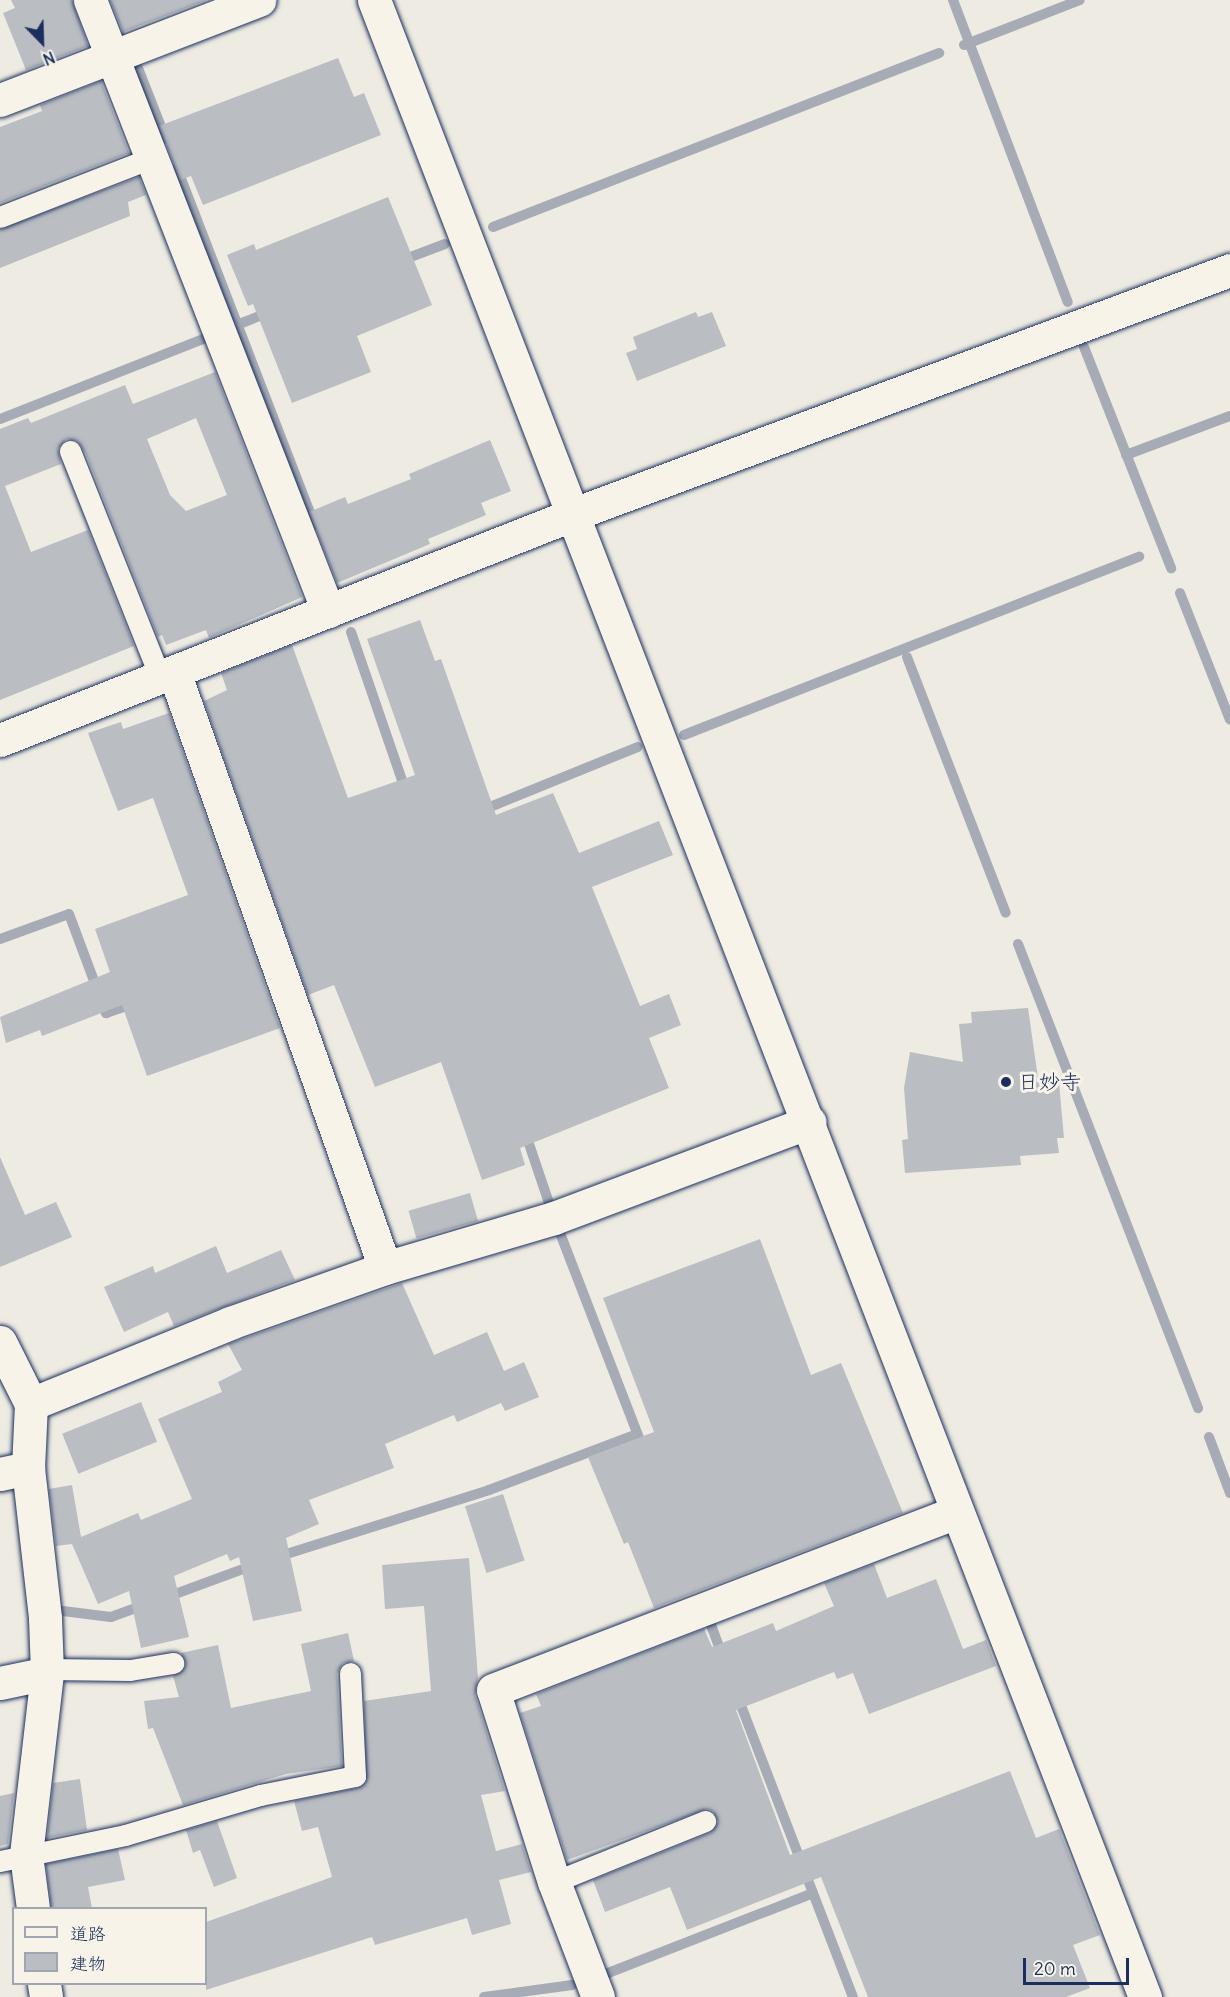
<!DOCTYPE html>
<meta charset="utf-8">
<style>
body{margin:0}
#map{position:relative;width:1230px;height:1997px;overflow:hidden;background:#eeebe2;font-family:Delius,"Klee One",sans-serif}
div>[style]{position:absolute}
.stream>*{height:10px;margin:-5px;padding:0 5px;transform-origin:5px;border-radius:5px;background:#a6abb5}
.building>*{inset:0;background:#babdc2;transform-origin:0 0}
.roads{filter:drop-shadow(0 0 2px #1b2f5e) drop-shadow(0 0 2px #1b2f5e)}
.lane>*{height:21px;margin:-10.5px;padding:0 10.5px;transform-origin:10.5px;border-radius:10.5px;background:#f7f3e8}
.street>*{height:33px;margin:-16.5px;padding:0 16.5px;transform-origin:16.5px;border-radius:16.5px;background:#f7f3e8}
.dots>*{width:16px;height:16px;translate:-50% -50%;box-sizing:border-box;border:3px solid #f7f3e8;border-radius:50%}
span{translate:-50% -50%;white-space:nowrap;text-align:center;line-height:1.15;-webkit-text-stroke:6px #f7f3e8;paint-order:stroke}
.poi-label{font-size:21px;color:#1b2f5e}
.left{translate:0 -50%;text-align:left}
.legend{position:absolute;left:12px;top:1907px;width:195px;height:78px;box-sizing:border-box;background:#f7f3e8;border:2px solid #9fa5b1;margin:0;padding:8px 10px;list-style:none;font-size:18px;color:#1b2f5e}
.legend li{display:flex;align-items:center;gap:12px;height:30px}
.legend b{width:30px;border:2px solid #9fa5b1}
.north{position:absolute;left:12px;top:12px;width:60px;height:60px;-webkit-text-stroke:4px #f7f3e8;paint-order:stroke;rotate:157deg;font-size:16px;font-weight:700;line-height:24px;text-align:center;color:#1b2f5e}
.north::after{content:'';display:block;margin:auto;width:21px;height:27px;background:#1b2f5e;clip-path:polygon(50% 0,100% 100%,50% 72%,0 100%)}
.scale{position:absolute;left:1023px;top:1958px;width:106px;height:27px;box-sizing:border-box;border:3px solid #1b2f5e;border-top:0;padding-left:8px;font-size:18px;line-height:21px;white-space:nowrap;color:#1b2f5e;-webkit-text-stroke:4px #f7f3e8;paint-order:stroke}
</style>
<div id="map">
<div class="stream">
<i style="left:953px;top:0;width:323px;rotate:69.2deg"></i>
<i style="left:964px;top:45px;width:124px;rotate:-21.2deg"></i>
<i style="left:138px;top:68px;width:76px;rotate:68.5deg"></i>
<i style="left:177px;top:168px;width:383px;rotate:68.9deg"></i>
<i style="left:493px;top:227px;width:479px;rotate:-21.3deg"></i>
<i style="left:400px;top:261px;width:48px;rotate:-20.7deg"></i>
<i style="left:237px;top:325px;width:35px;rotate:-22deg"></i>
<i style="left:1084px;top:347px;width:238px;rotate:68.5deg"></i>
<i style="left:0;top:419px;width:218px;rotate:-21.5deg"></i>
<i style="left:1126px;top:455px;width:111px;rotate:-20.6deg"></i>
<i style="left:1180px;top:593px;width:136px;rotate:68.5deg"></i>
<i style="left:351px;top:632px;width:169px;rotate:71deg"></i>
<i style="left:907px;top:657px;width:274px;rotate:68.9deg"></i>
<i style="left:684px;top:735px;width:489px;rotate:-21.4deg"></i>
<i style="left:480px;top:811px;width:170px;rotate:-22.1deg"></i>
<i style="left:0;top:939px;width:73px;rotate:-19.9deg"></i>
<i style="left:69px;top:914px;width:106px;rotate:69.5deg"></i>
<i style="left:106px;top:1013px;width:31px;rotate:-19deg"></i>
<i style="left:1018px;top:944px;width:498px;rotate:68.8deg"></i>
<i style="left:525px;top:1132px;width:75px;rotate:71.3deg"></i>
<i style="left:560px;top:1233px;width:220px;rotate:68.9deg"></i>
<i style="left:1209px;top:1437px;width:60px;rotate:69.4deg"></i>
<i style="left:277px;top:1557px;width:222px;rotate:-17.5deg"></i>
<i style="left:489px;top:1490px;width:158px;rotate:-20.7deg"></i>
<i style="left:167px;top:1597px;width:93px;rotate:-20.2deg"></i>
<i style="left:63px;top:1611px;width:48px;rotate:7.1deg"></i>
<i style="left:111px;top:1617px;width:35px;rotate:-20deg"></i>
<i style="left:710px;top:1622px;width:38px;rotate:70deg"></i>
<i style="left:737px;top:1695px;width:324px;rotate:69deg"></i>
<i style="left:603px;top:1975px;width:225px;rotate:-21.3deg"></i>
<i style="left:484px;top:1997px;width:89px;rotate:-7.8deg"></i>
</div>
<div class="building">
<i style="clip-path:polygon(11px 0,72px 0,88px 46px,26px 70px,3px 13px,15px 8px)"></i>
<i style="clip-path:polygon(110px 0,207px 0,123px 32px)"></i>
<i style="clip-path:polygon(338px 58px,354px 97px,364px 93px,381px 135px,203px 205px,191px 176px,180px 180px,159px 126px)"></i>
<i style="clip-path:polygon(101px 81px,129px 153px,0 203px,0 127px,42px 111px,40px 105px)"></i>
<i style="clip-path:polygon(139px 177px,146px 195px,128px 202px,130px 216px,0 268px,0 229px)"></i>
<i style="clip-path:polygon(388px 197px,432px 305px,357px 336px,371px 372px,292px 403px,253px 304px,248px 306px,227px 255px,254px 244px,256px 250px)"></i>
<i style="clip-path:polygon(696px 312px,698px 317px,712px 312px,726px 346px,637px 381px,626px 353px,637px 349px,633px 337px)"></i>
<i style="clip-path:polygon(evenodd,215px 372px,302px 597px,209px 638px,206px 630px,166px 645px,162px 635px,158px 637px,86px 454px,77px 441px,66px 439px,58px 449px,61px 464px,5px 486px,31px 552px,88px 530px,134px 646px,0 700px,0 429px,28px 418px,31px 423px,125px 385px,133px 404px,215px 372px,196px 418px,227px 495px,186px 511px,170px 495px,147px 439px,196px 418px)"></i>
<i style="clip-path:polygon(490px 440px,511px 491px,481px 503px,486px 515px,428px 539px,430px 544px,337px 583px,309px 512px,345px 497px,348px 504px,411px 479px,409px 474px)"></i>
<i style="clip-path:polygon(420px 620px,435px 661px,441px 659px,496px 815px,553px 793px,579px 853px,659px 821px,673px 855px,592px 887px,640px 1006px,669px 994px,681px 1025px,649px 1038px,669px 1088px,520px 1148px,525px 1165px,482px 1180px,441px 1062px,375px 1087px,334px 985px,308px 995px,204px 701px,227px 690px,221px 673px,292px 645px,348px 798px,415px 775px,367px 639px)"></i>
<i style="clip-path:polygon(169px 713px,280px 1028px,147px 1076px,122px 1005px,42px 1036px,40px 1030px,6px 1043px,0 1017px,110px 972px,95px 929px,188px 895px,153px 798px,118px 811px,88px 733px,121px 722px,123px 729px)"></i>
<i style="clip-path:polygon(1028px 1008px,1039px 1085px,1059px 1083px,1064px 1138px,1057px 1138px,1059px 1153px,1020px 1156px,1021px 1165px,905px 1173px,902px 1140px,908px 1139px,904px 1088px,910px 1052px,963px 1062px,959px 1024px,972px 1023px,971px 1012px)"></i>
<i style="clip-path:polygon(0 1157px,25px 1215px,56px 1202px,72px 1237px,0 1267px)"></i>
<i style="left:470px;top:1193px;width:29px;height:64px;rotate:74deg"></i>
<i style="clip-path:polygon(760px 1239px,811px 1375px,841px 1363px,903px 1513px,654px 1608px,628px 1542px,624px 1544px,588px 1457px,654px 1432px,603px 1298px)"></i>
<i style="clip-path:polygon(216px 1246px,227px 1273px,281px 1250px,295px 1280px,174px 1326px,168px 1312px,124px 1332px,104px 1287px,153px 1266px,155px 1273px)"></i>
<i style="clip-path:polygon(402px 1283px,434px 1355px,487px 1332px,504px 1371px,524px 1362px,539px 1397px,505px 1411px,501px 1403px,457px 1422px,454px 1415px,385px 1444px,394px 1468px,309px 1500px,319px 1524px,286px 1538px,302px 1611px,253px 1621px,239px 1557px,230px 1561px,227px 1554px,174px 1576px,189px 1637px,141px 1648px,129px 1591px,98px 1604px,72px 1544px,56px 1546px,49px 1489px,72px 1485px,81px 1537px,138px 1513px,141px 1520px,192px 1499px,158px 1419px,222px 1392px,218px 1382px,242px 1370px,228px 1344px)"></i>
<i style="left:141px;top:1402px;width:43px;height:85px;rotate:68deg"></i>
<i style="left:503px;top:1494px;width:70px;height:40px;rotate:72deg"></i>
<i style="clip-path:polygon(469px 1558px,478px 1678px,475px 1695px,505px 1791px,481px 1795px,496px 1851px,522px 1844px,531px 1872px,499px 1880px,511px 1924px,472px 1935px,467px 1918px,375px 1945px,372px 1937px,206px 1990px,206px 1922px,332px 1877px,318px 1827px,302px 1831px,294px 1801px,357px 1788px,366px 1782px,364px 1701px,431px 1691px,424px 1606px,385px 1609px,382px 1565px)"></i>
<i style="clip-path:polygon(874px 1564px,887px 1598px,936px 1579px,963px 1649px,986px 1640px,996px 1666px,869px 1714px,853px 1673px,837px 1679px,834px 1672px,736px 1710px,790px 1855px,1010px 1771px,1036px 1838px,1059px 1829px,1100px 1935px,1073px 1945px,1090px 1988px,1066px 1997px,868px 1997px,821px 1877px,687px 1930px,670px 1887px,605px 1912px,593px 1880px,710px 1833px,718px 1822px,713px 1811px,707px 1809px,567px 1860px,520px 1713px,541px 1706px,536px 1694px,704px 1629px,712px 1647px,773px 1623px,776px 1631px,834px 1606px,824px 1583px)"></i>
<i style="clip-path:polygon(348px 1633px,354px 1661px,343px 1663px,337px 1674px,342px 1766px,286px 1774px,183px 1805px,153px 1728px,148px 1729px,144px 1701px,179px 1697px,173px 1676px,185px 1667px,181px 1653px,218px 1645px,231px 1708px,311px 1691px,301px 1644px)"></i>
<i style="clip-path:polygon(80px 1779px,87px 1830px,47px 1838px,53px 1783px)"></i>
<i style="clip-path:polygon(14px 1793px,8px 1844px,0 1846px,0 1796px)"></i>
<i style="clip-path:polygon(217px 1821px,237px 1878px,214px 1887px,200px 1850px,193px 1853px,186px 1830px)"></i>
<i style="clip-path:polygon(118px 1849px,125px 1880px,88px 1887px,92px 1908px,51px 1908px,46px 1864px)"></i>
</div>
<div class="roads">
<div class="lane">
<i style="left:0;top:217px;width:162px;rotate:-21.3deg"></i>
<i style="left:70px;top:451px;width:243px;rotate:68.3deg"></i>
<i style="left:46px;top:1669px;width:84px;rotate:0.7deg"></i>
<i style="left:130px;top:1670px;width:44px;rotate:-9.2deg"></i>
<i style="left:0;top:1861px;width:128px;rotate:-11.7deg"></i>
<i style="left:125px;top:1835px;width:141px;rotate:-16.5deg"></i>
<i style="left:260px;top:1795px;width:97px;rotate:-11.3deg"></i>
<i style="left:355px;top:1776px;width:103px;rotate:-92.8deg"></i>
<i style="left:554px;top:1882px;width:163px;rotate:-22deg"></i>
</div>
<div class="street">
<i style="left:90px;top:0;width:656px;rotate:68.72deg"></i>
<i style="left:374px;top:0;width:2141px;rotate:68.89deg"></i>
<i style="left:0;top:100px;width:278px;rotate:-21.1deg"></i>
<i style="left:174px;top:672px;width:632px;rotate:70.5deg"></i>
<i style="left:0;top:740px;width:617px;rotate:-21.49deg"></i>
<i style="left:574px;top:514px;width:700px;rotate:-20.4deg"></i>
<i style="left:0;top:1342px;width:69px;rotate:63.4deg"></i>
<i style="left:31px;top:1404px;width:64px;rotate:92.7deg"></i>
<i style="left:28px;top:1468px;width:151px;rotate:83.5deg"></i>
<i style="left:45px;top:1618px;width:55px;rotate:87.9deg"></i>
<i style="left:47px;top:1673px;width:183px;rotate:96.6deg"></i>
<i style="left:26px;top:1855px;width:53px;rotate:82.5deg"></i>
<i style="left:31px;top:1404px;width:215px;rotate:-22.1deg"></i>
<i style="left:230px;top:1323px;width:164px;rotate:-19.5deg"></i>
<i style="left:385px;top:1268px;width:176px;rotate:-16.5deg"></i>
<i style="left:554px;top:1218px;width:273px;rotate:-20.6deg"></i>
<i style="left:0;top:1474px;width:29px;rotate:-12deg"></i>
<i style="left:0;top:1683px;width:48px;rotate:-12deg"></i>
<i style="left:44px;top:1984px;width:13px;rotate:81deg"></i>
<i style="left:598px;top:1997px;width:123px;rotate:-110.9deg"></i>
<i style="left:554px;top:1882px;width:201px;rotate:-107.6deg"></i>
<i style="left:493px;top:1690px;width:497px;rotate:-21deg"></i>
</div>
</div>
<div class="dots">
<i style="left:1006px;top:1082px;background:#1b2f5e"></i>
</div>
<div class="poi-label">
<span class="left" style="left:1018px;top:1082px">日妙寺</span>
</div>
<ul class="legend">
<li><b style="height:8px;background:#f7f3e8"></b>道路</li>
<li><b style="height:16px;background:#babdc2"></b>建物</li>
</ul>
<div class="north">N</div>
<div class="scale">20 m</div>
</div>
